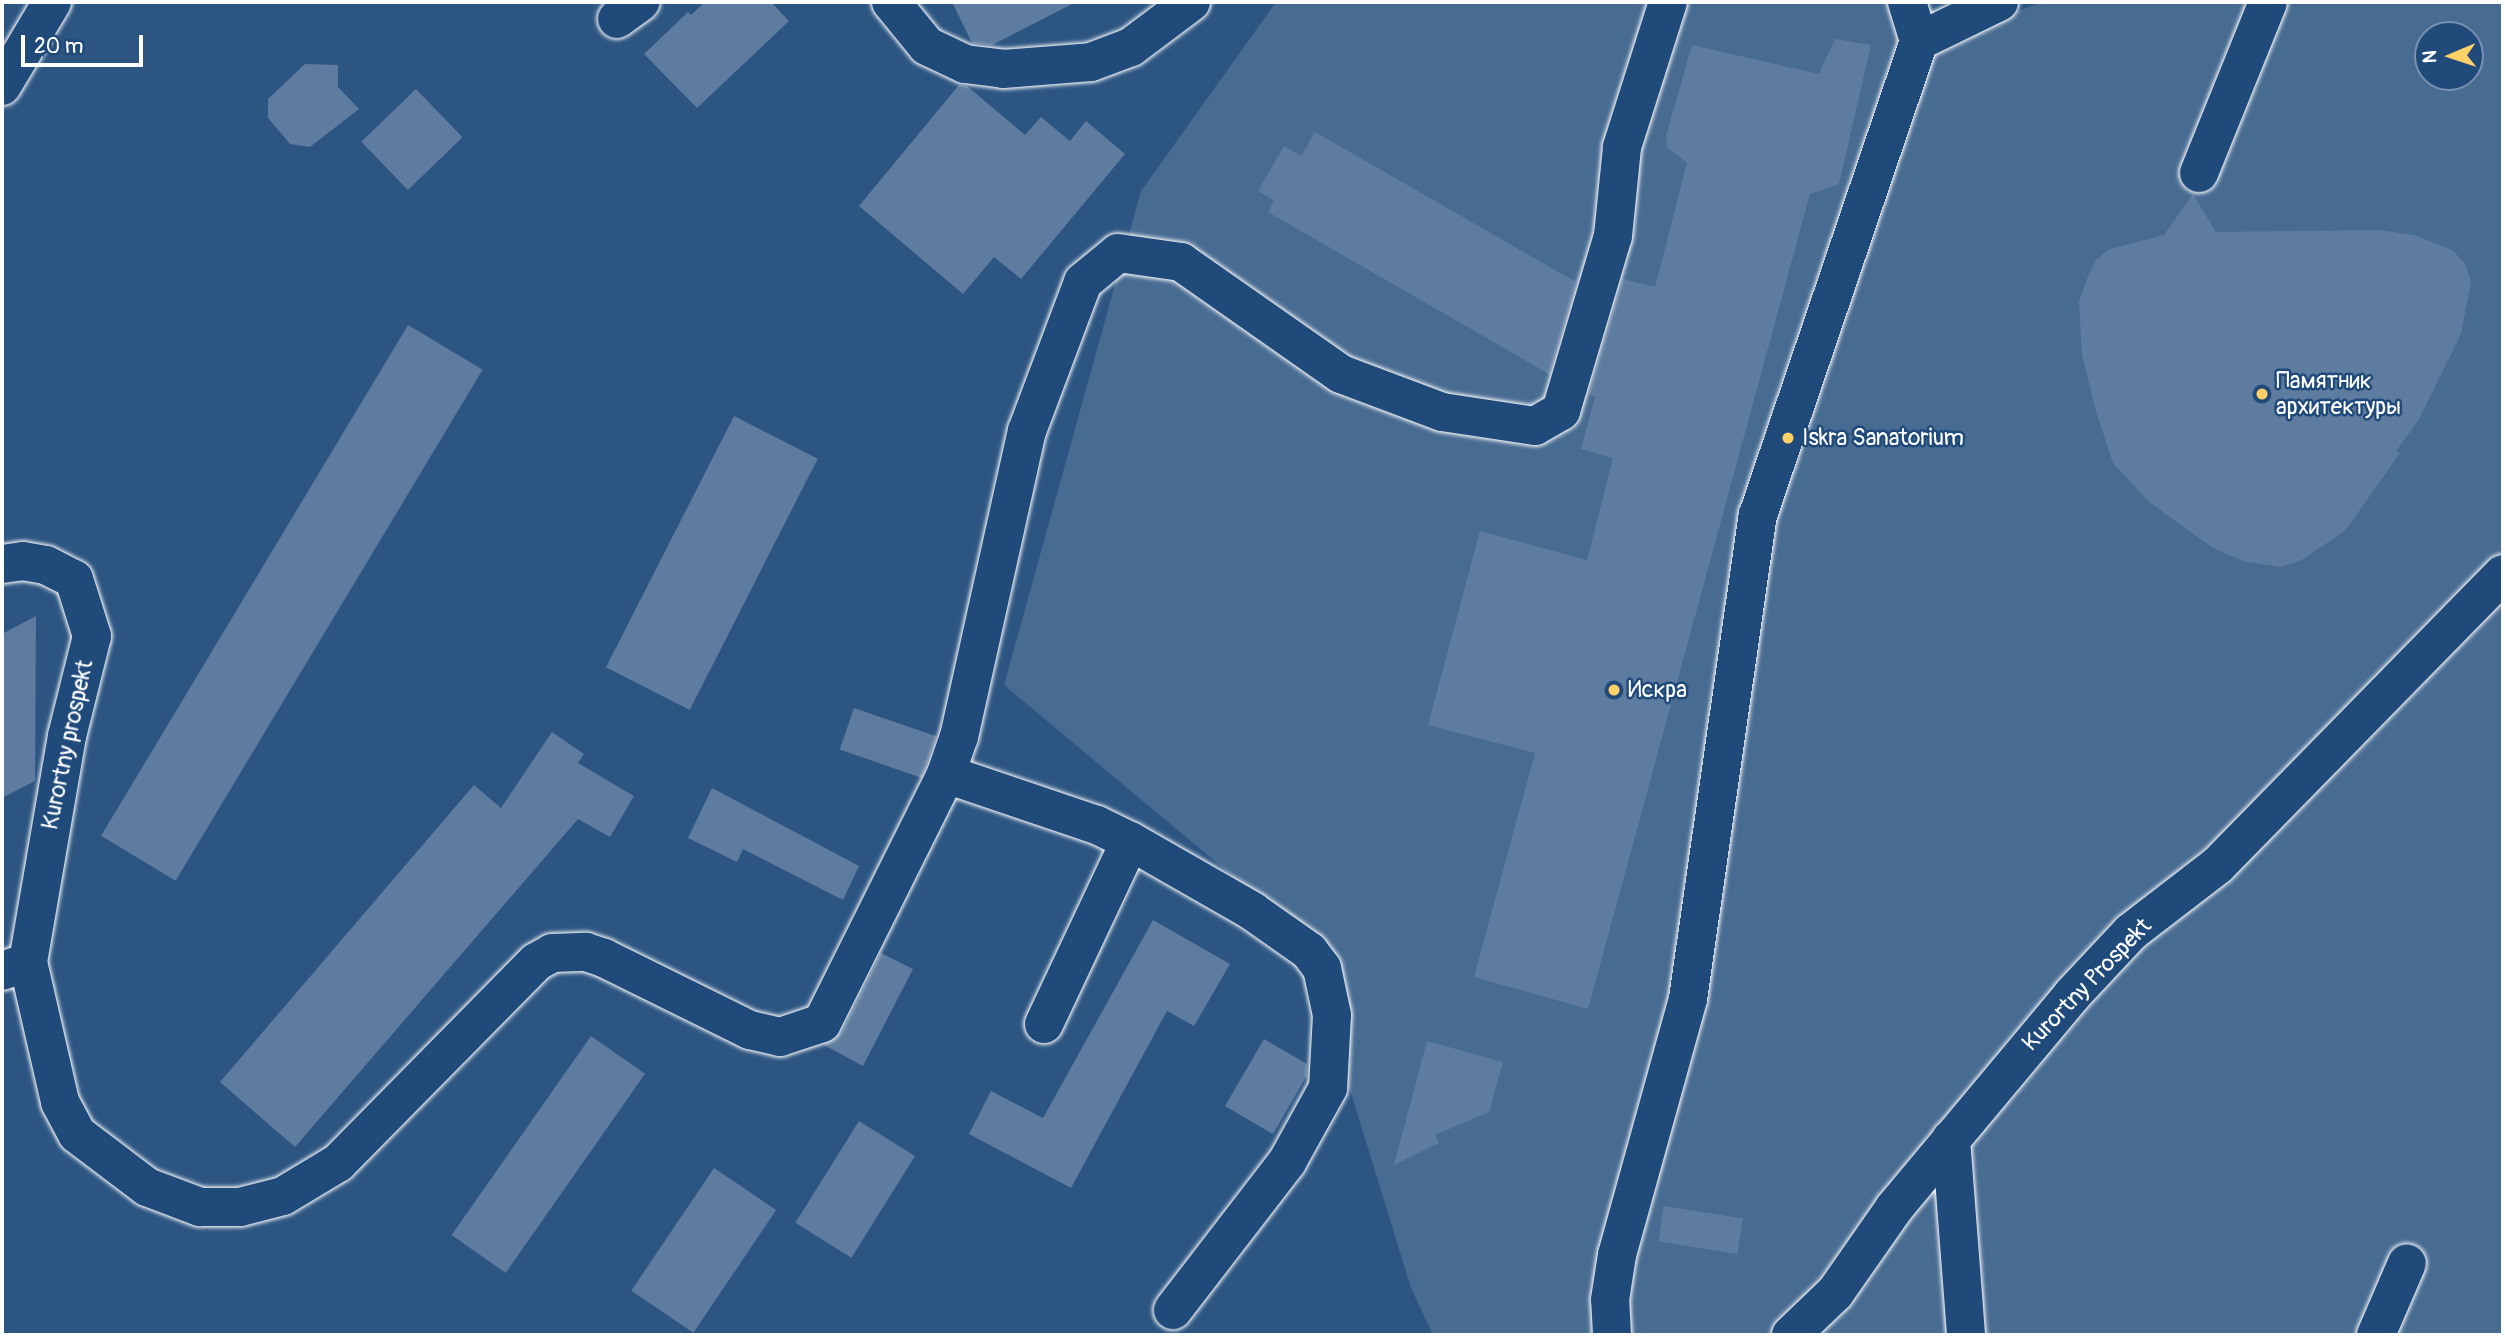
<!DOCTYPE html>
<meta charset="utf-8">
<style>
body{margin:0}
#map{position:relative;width:2505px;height:1337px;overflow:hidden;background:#2c5582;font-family:Pangolin,sans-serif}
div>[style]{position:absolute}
.green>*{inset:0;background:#486b92}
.building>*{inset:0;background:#5e7c9f;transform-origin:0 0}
.roads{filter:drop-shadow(0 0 2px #fff) drop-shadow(0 0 2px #fff)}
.minor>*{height:38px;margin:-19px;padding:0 19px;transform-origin:19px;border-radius:19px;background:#1f4a7a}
.dots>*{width:19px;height:19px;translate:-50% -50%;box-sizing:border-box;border:4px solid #1f4a7a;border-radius:50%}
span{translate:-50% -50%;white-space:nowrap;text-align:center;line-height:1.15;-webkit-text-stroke:5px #1f4a7a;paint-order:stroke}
.poi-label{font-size:23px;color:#fff}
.left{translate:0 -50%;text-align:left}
.street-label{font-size:23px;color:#fff}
.frame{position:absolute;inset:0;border:4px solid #fff;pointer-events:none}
.north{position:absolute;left:2414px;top:21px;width:70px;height:70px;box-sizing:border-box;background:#1f4a7a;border:2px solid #7992af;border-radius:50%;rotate:268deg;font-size:19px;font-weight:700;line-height:28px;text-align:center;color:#fff}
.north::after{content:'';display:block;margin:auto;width:24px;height:32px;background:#ffd166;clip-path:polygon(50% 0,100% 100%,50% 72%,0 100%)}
.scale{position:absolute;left:21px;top:35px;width:122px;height:32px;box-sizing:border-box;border:4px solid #fff;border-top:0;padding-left:9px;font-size:21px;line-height:24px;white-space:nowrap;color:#fff;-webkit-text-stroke:5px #1f4a7a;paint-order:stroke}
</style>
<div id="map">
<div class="green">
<i style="clip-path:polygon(evenodd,1276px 2px,1910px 2px,1924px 45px,2042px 2px,2503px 2px,2503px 1335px,1433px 1335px,1411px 1288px,1302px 934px,1004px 685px,1141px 191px,1276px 2px,2428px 35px,2470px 35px,2470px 77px,2428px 77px,2428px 35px)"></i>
</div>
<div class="building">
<i style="clip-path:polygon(705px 2px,771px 2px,789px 21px,697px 108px,644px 54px,688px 12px,691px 15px)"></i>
<i style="clip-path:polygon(952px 2px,1076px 2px,992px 45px,972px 43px)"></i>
<i style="clip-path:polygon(1835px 39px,1871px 45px,1839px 184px,1810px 194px,1588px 1009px,1474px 977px,1535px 753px,1428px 725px,1480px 531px,1587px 560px,1613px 458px,1581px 449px,1595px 397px,1589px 394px,1623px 279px,1655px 287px,1687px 163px,1667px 147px,1666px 136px,1692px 45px,1819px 74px)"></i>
<i style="clip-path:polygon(305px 64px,338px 65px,338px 87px,359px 109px,310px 147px,290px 144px,268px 118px,268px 99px)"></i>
<i style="clip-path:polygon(959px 85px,967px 86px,1025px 135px,1041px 117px,1070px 141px,1086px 121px,1125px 154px,1021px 279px,994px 257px,963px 294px,859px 206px)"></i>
<i style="left:416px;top:89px;width:67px;height:76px;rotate:46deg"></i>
<i style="clip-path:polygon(1315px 132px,1576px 282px,1549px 374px,1268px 212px,1274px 200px,1258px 191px,1284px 146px,1301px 156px)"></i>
<i style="clip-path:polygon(2193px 194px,2216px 232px,2379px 230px,2414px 235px,2452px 250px,2465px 263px,2471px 282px,2461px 334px,2418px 421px,2396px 451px,2400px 453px,2345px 531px,2300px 561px,2280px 567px,2243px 561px,2213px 548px,2149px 502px,2113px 463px,2095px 408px,2082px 355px,2079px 302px,2086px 281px,2096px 260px,2110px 249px,2164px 235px)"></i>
<i style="left:408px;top:325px;width:87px;height:596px;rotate:31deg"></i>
<i style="left:734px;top:416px;width:94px;height:282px;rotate:27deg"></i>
<i style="clip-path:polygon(36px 616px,35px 781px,2px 798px,2px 634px)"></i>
<i style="left:854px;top:708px;width:87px;height:44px;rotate:19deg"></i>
<i style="clip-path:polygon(552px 732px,584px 754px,578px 763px,634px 796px,610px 837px,578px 819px,295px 1147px,220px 1082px,474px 785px,501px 808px)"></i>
<i style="clip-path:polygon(712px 788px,859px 866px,843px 900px,743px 849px,737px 862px,688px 838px)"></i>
<i style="clip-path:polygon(1153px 920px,1230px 964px,1194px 1026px,1167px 1011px,1071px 1188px,969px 1134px,991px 1091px,1043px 1118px)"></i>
<i style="clip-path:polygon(881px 953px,913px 969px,863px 1066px,824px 1045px,841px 1033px)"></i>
<i style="left:591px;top:1036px;width:66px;height:243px;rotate:35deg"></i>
<i style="clip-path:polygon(1264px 1039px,1307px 1064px,1307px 1075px,1273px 1134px,1225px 1106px)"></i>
<i style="clip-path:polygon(1427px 1041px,1503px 1062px,1489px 1112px,1435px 1135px,1439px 1143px,1394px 1165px)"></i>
<i style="left:859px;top:1121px;width:66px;height:120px;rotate:32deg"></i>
<i style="left:714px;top:1168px;width:75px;height:148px;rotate:34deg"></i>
<i style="left:1664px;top:1206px;width:80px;height:36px;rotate:9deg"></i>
</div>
<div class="roads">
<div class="minor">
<i style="left:891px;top:2px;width:57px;rotate:50.7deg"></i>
<i style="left:927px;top:46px;width:42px;rotate:25.3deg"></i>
<i style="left:965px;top:64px;width:38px;rotate:7deg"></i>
<i style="left:1003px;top:69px;width:88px;rotate:-4.5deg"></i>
<i style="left:1091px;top:62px;width:43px;rotate:-20.6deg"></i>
<i style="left:1131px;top:47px;width:75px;rotate:-36.9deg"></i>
<i style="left:1907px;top:2px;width:41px;rotate:72.9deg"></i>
<i style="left:1919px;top:41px;width:89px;rotate:-26deg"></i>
<i style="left:617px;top:19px;width:29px;rotate:-36deg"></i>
<i style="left:2px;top:86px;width:98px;rotate:-59.2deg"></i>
<i style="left:2199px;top:173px;width:184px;rotate:-68deg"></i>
<i style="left:2px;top:564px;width:21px;rotate:-8deg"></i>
<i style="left:23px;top:561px;width:23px;rotate:10deg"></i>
<i style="left:46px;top:565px;width:31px;rotate:27deg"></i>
<i style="left:74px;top:579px;width:60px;rotate:72.5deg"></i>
<i style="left:92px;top:636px;width:103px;rotate:104deg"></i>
<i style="left:67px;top:736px;width:229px;rotate:99.8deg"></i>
<i style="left:28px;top:962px;width:28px;rotate:161deg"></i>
<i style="left:946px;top:774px;width:159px;rotate:18.7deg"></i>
<i style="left:1097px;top:825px;width:37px;rotate:26deg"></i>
<i style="left:1130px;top:841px;width:141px;rotate:29.8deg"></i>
<i style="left:1252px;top:911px;width:70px;rotate:35.1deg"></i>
<i style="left:1309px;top:951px;width:21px;rotate:53deg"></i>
<i style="left:1322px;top:968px;width:48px;rotate:78deg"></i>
<i style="left:1332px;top:1015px;width:73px;rotate:93.1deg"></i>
<i style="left:1328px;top:1088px;width:85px;rotate:119deg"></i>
<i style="left:1287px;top:1162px;width:187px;rotate:127.6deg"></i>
<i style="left:28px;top:962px;width:144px;rotate:77.1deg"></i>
<i style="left:60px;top:1102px;width:36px;rotate:62deg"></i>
<i style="left:77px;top:1134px;width:88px;rotate:37.1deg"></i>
<i style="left:147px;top:1187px;width:57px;rotate:20.7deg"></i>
<i style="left:200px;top:1207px;width:40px"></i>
<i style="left:240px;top:1207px;width:44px;rotate:-14.3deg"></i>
<i style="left:283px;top:1196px;width:64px;rotate:-31deg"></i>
<i style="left:338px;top:1163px;width:282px;rotate:-45.4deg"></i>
<i style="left:536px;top:962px;width:18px;rotate:-29deg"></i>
<i style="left:552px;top:953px;width:34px;rotate:-2deg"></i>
<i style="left:586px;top:952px;width:19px;rotate:18deg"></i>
<i style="left:604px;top:958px;width:163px;rotate:26.3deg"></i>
<i style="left:750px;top:1030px;width:31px;rotate:13deg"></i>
<i style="left:780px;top:1037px;width:44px;rotate:-18.4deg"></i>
<i style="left:822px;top:1023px;width:278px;rotate:-63.5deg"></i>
<i style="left:946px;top:774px;width:39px;rotate:-71deg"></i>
<i style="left:959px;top:737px;width:313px;rotate:-77.5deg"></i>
<i style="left:1027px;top:431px;width:159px;rotate:-69.4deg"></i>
<i style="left:1083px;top:282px;width:45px;rotate:-39.6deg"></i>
<i style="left:1118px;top:253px;width:64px;rotate:8.1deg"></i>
<i style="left:1181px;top:262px;width:195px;rotate:35deg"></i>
<i style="left:1341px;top:374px;width:108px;rotate:20.6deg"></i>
<i style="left:1442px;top:412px;width:94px;rotate:8.6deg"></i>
<i style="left:1535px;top:426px;width:30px;rotate:-30deg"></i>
<i style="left:1561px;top:411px;width:183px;rotate:-73.5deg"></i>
<i style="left:1613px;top:236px;width:89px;rotate:-84.2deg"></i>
<i style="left:1622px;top:147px;width:152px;rotate:-72.4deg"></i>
<i style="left:1044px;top:1024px;width:202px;rotate:-64.8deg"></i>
<i style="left:1951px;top:1139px;width:197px;rotate:85.6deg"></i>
<i style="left:1612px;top:1335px;width:35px;rotate:-93deg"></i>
<i style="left:1610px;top:1300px;width:46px;rotate:-81.2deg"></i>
<i style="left:1617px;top:1255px;width:266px;rotate:-74.5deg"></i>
<i style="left:1688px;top:999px;width:489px;rotate:-81.8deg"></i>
<i style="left:1758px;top:515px;width:501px;rotate:-71.24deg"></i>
<i style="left:1791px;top:1335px;width:61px;rotate:-43.7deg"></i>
<i style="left:1835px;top:1293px;width:105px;rotate:-55.1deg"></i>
<i style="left:1895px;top:1207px;width:276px;rotate:-50.1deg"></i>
<i style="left:2072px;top:995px;width:86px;rotate:-46.9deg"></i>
<i style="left:2131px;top:932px;width:110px;rotate:-37.6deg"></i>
<i style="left:2218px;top:865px;width:407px;rotate:-45.6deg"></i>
<i style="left:2376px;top:1335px;width:78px;rotate:-66.7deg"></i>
</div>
</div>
<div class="dots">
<i style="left:2262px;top:394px;background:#ffd166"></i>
<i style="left:1788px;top:438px;background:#ffd166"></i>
<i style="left:1614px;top:690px;background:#ffd166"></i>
</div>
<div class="poi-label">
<span class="left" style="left:2276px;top:394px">Памятник<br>архитектуры</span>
<span class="left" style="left:1802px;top:438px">Iskra Sanatorium</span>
<span class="left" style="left:1628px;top:690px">Искра</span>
</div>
<div class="street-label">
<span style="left:68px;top:745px;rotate:-78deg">Kurortny prospekt</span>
<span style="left:2087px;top:985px;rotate:-46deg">Kurortny Prospekt</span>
</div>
<div class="frame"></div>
<div class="north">N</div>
<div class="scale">20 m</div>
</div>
